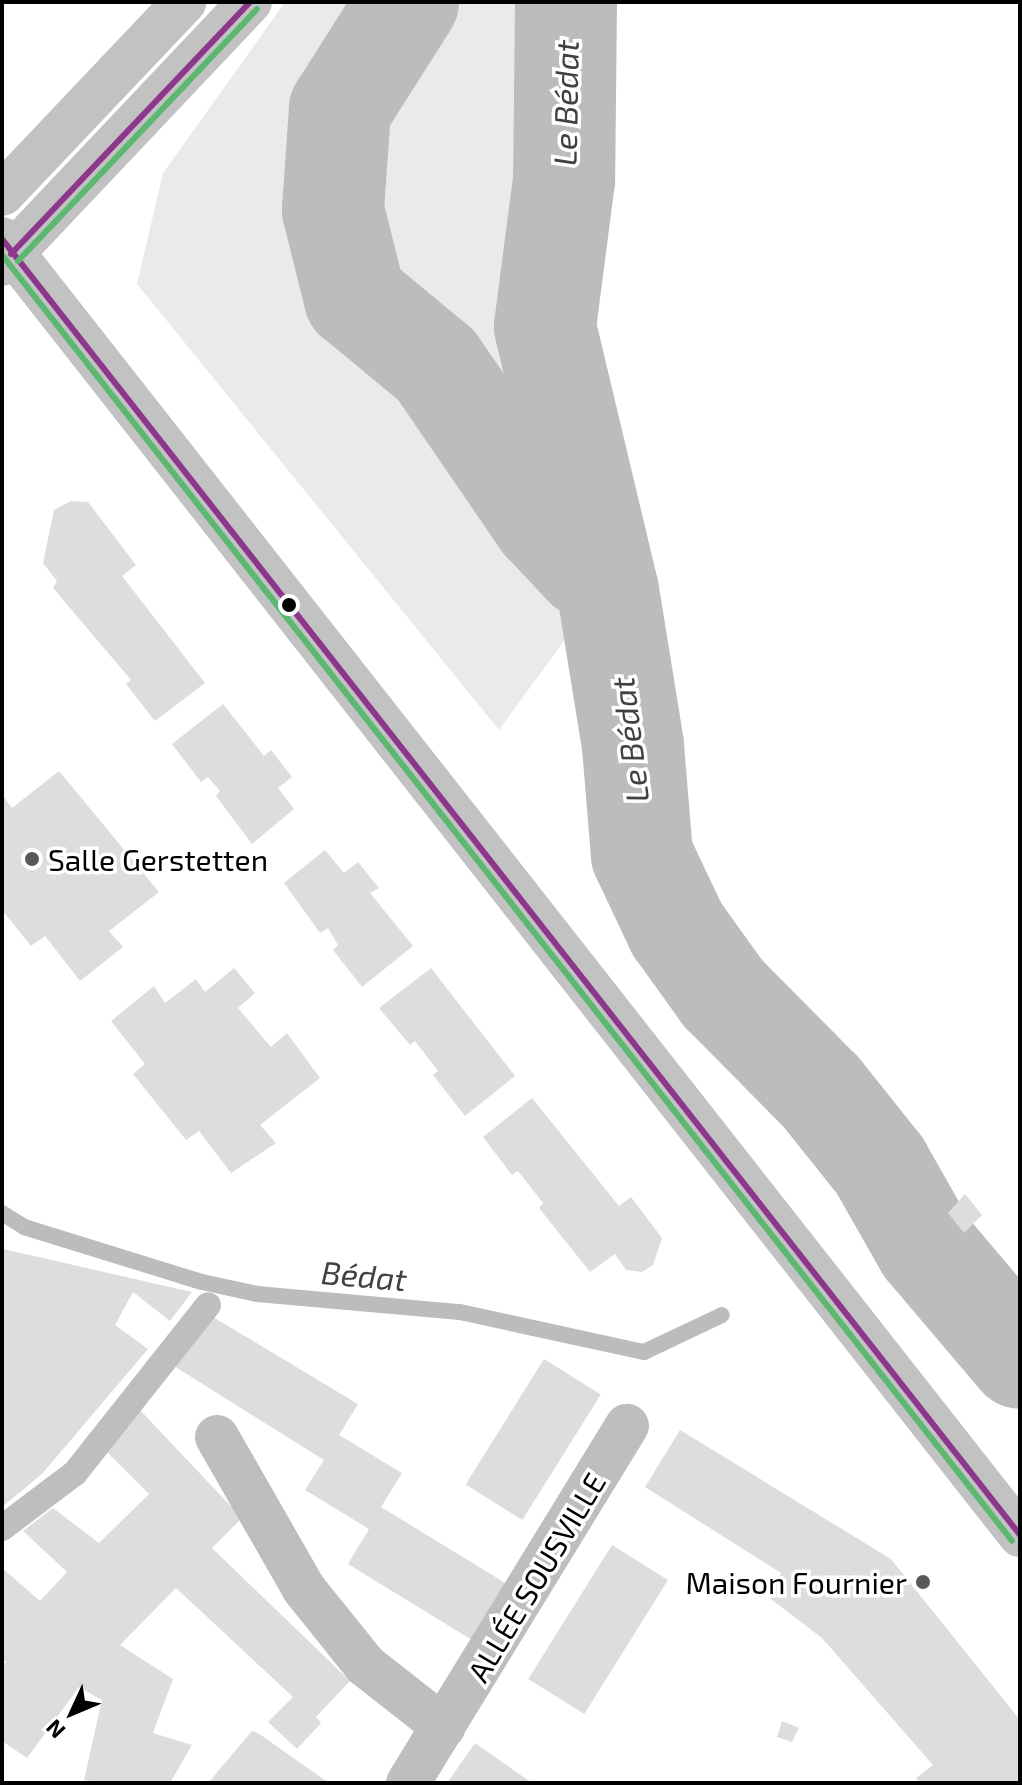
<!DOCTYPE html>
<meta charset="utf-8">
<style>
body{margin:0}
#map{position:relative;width:1022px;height:1785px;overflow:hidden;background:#fff;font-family:"Exo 2",sans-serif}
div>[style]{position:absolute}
.green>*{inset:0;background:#eaeaea}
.stream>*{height:16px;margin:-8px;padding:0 8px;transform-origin:8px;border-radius:8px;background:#bcbcbc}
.river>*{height:102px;margin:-51px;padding:0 51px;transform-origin:51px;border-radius:51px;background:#bcbcbc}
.building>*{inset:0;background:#ddd;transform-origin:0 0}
.lane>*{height:26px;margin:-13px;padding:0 13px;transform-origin:13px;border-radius:13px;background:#bebebe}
.street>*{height:44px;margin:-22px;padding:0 22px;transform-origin:22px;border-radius:22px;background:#bebebe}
.secondary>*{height:44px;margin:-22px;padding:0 22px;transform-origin:22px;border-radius:22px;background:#c2c2c2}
.bus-1>*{height:6px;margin:-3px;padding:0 3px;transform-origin:3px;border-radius:3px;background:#8c368c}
.bus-2>*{height:6px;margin:-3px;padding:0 3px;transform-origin:3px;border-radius:3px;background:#5cb770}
.dots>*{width:22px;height:22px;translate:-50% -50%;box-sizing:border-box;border:4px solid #fff;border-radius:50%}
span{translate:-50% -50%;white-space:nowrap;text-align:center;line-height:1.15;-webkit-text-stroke:7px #fff;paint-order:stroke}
.poi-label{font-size:30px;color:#000}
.left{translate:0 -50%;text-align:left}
.right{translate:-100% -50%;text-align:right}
.street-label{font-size:30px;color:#000}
.water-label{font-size:32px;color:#414141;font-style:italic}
.frame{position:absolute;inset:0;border:4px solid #000;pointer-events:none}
.north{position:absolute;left:32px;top:1673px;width:80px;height:80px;-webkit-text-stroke:6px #fff;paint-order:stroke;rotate:226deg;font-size:22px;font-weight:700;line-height:32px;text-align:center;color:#000}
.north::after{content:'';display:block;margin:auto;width:28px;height:36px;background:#000;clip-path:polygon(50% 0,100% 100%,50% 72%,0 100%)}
</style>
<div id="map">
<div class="green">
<i style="clip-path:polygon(285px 2px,532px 2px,535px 149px,554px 450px,598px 594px,499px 730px,137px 284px,163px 173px)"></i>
</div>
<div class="stream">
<i style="left:2px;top:1213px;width:26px;rotate:32deg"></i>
<i style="left:24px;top:1227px;width:186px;rotate:17.2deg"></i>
<i style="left:202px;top:1282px;width:56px;rotate:12.3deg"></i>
<i style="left:257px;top:1294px;width:204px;rotate:5.1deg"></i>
<i style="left:460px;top:1312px;width:188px;rotate:12.3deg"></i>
<i style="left:644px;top:1352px;width:86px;rotate:-25.4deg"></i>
</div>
<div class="river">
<i style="left:408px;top:2px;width:127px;rotate:122.4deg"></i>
<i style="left:340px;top:109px;width:101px;rotate:94deg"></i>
<i style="left:333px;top:210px;width:91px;rotate:76deg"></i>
<i style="left:355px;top:298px;width:105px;rotate:39.6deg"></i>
<i style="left:436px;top:365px;width:189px;rotate:55.6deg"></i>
<i style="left:543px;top:521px;width:63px;rotate:46.9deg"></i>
<i style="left:566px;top:2px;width:178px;rotate:90.6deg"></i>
<i style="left:564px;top:180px;width:148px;rotate:97.4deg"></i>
<i style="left:545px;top:327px;width:271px;rotate:76.6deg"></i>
<i style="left:608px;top:591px;width:157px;rotate:80.8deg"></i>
<i style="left:633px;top:746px;width:109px;rotate:85.3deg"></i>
<i style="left:642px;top:855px;width:82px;rotate:64.7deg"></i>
<i style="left:677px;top:929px;width:79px;rotate:54.3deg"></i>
<i style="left:723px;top:993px;width:139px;rotate:45.3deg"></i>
<i style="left:821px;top:1092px;width:95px;rotate:51.4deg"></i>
<i style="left:880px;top:1166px;width:93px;rotate:60.4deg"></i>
<i style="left:926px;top:1247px;width:145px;rotate:49.7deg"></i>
</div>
<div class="building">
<i style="clip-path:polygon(71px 501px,88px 502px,136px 565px,122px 576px,205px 683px,155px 721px,126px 684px,131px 680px,53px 588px,57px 581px,43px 563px,54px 510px)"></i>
<i style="clip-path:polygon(223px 704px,264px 756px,271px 750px,292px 777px,278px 788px,294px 809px,252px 844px,216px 796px,220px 791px,208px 777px,201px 782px,172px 744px)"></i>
<i style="clip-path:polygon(59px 771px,159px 892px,109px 931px,123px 947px,80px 981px,45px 936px,31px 946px,2px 910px,2px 794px,12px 808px)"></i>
<i style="clip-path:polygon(325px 850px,344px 873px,358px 862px,379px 888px,370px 893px,413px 946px,362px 987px,333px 950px,338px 945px,328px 928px,320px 933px,284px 883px)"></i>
<i style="clip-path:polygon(234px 968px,255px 993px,238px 1008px,271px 1047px,287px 1033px,320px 1078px,260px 1125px,276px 1143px,231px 1173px,199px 1131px,186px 1140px,133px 1074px,145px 1064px,111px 1021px,154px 986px,165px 1003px,196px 979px,205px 992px)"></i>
<i style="clip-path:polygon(431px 968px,515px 1076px,465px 1116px,433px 1075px,438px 1071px,415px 1041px,410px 1045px,379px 1008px)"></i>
<i style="clip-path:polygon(532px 1098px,619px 1206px,631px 1197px,662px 1238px,653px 1265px,642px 1272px,626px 1270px,615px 1254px,590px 1272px,539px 1208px,543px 1203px,518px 1171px,512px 1175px,483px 1137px)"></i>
<i style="clip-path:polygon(965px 1194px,982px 1215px,964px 1233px,948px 1213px)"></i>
<i style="clip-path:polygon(3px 1249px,192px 1292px,170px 1321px,133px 1292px,115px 1325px,148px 1349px,42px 1474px,2px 1507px)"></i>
<i style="clip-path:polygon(213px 1317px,358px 1404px,339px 1435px,402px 1473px,381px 1507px,507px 1584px,472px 1640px,348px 1564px,369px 1529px,305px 1490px,324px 1460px,174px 1366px)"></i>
<i style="left:544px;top:1359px;width:67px;height:148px;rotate:32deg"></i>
<i style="clip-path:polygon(139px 1409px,242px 1518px,212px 1548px,350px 1681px,316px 1717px,321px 1723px,297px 1749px,268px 1722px,293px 1697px,176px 1588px,120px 1645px,173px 1679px,153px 1733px,192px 1745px,170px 1783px,102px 1783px,84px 1780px,102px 1700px,79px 1687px,27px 1758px,2px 1741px,2px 1663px,7px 1663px,2px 1659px,2px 1568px,40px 1601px,67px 1572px,23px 1531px,53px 1508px,99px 1543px,149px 1494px,106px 1451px)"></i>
<i style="clip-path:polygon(680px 1430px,891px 1559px,1020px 1720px,1020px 1783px,920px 1783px,916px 1778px,933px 1765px,822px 1638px,767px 1596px,781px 1573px,645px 1487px)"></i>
<i style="left:612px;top:1545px;width:66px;height:158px;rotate:32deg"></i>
<i style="clip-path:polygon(782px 1721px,799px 1728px,792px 1742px,777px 1737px)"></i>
<i style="clip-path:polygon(252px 1731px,258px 1733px,329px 1783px,208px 1783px)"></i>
<i style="clip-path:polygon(475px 1743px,532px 1783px,447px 1783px)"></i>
</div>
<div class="lane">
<i style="left:2px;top:1528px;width:91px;rotate:-37deg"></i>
<i style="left:75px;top:1473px;width:214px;rotate:-51.6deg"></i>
</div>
<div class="street">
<i style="left:217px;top:1437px;width:175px;rotate:60.2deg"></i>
<i style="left:304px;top:1589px;width:97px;rotate:51.2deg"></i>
<i style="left:365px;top:1665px;width:100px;rotate:38.1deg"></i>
<i style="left:408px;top:1783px;width:419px;rotate:-58.5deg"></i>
</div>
<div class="secondary">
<i style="left:2px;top:194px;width:265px;rotate:-46.5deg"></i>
<i style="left:2px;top:239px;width:1648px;rotate:51.85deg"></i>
<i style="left:2px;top:264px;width:361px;rotate:-46.6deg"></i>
</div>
<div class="bus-1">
<i style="left:2px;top:239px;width:1648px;rotate:51.85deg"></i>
<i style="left:11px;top:254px;width:347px;rotate:-46.5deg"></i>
</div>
<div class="bus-2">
<i style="left:2px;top:255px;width:1635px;rotate:51.85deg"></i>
<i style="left:18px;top:261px;width:347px;rotate:-46.5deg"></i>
</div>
<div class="dots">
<i style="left:289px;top:605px;background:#000"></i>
<i style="left:32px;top:859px;background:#595959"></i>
<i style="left:923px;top:1582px;background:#595959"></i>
</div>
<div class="poi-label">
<span class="left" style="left:48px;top:859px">Salle Gerstetten</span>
<span class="right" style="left:907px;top:1582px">Maison Fournier</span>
</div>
<div class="street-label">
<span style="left:536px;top:1577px;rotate:-59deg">ALLÉE SOUSVILLE</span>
</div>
<div class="water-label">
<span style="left:565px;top:103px;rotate:-89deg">Le Bédat</span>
<span style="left:629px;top:740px;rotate:-97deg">Le Bédat</span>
<span style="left:364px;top:1275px;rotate:5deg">Bédat</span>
</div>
<div class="frame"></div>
<div class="north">N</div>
</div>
